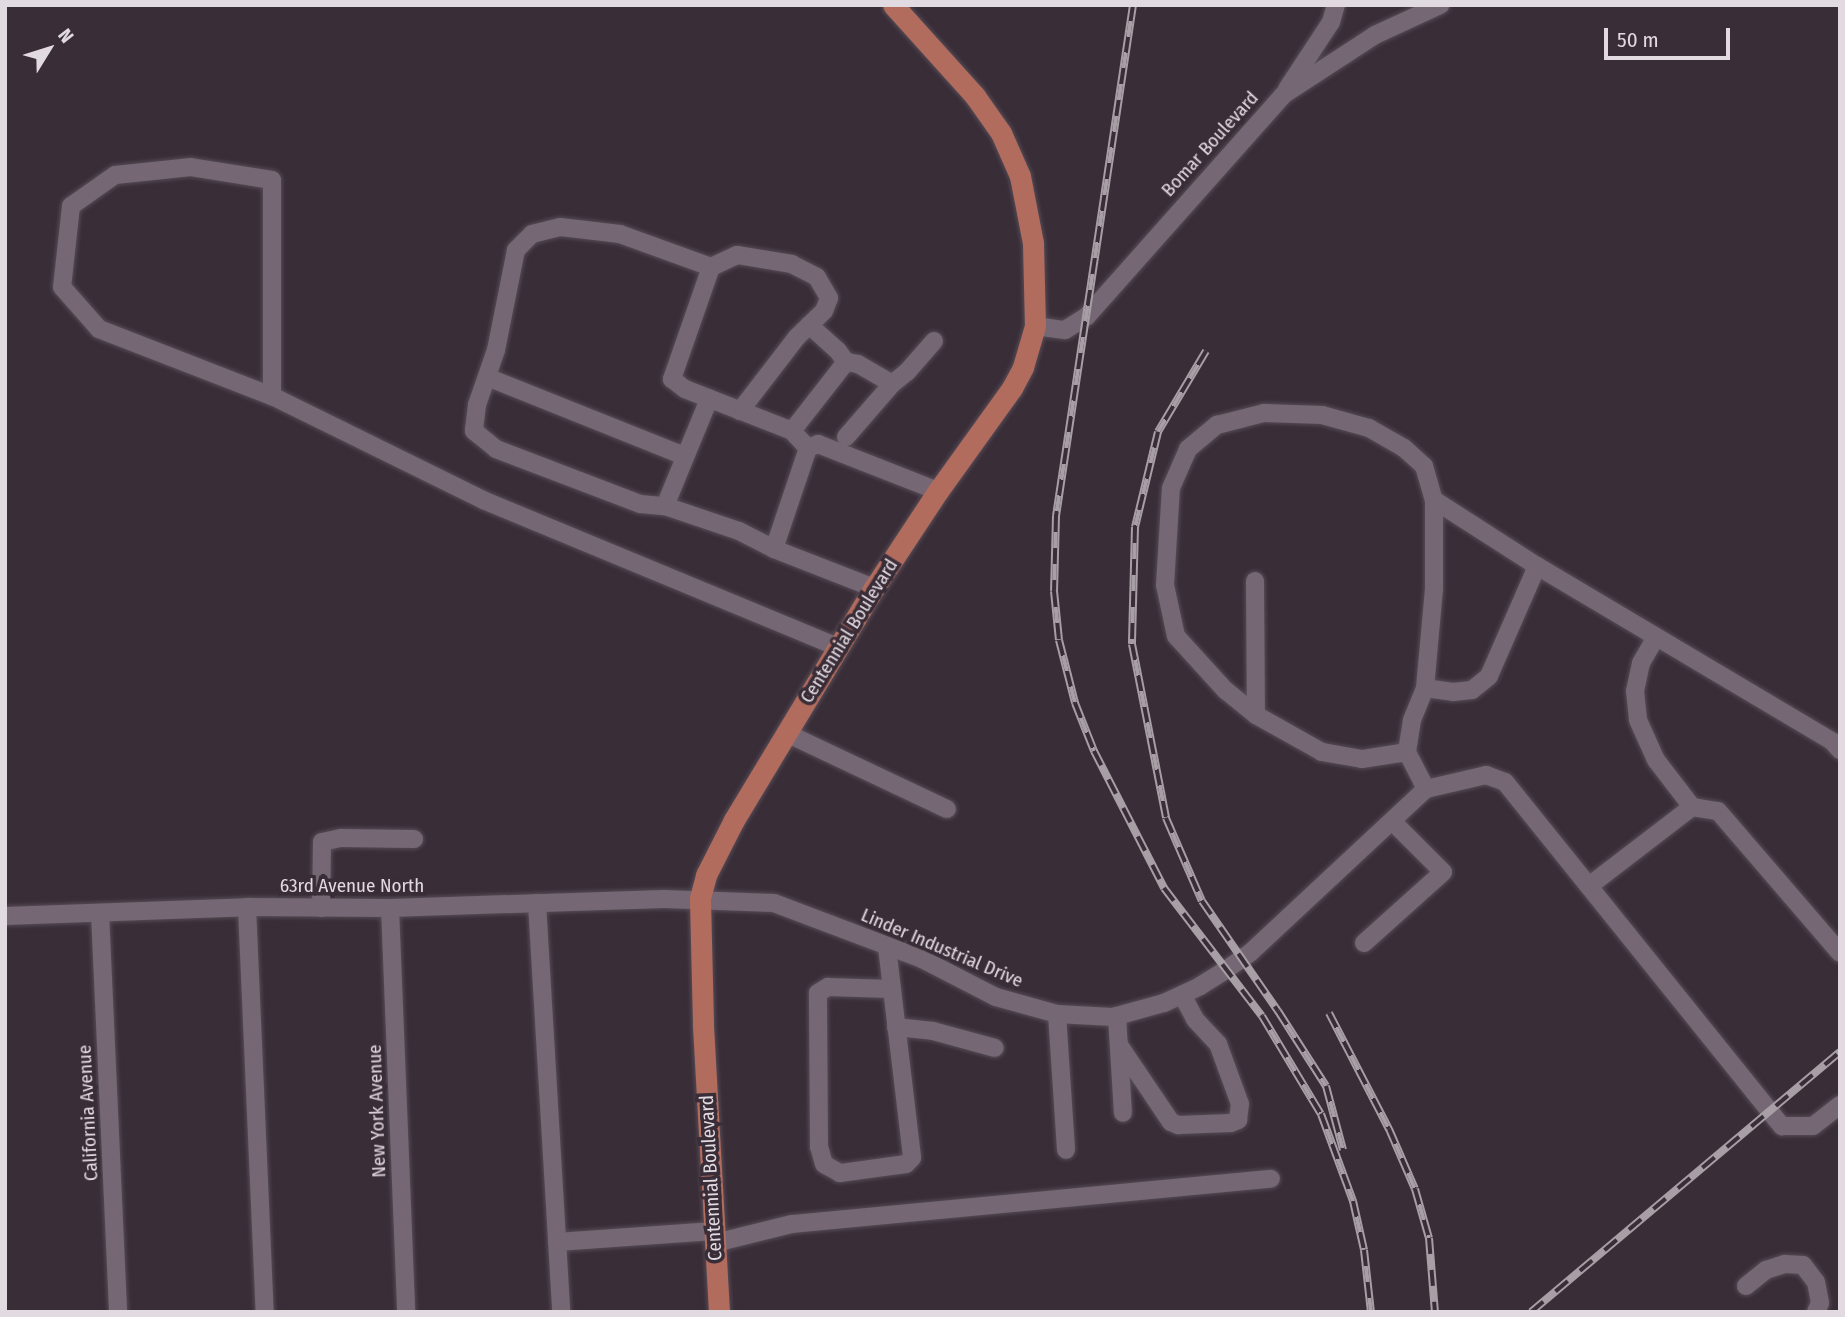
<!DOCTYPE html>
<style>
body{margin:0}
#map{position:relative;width:1845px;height:1317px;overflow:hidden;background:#392d38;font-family:"Fira Sans Condensed",sans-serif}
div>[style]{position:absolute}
.roads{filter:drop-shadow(0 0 2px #564c55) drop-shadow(0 0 2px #564c55)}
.minor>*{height:18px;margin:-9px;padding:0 9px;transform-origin:9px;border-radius:9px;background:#756874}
.major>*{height:21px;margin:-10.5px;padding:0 10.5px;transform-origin:10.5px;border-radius:10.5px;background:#b26c5e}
.rail>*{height:8px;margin-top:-4px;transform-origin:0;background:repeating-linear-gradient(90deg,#392d38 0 16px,#a79ea6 0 32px);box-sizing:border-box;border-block:2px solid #a79ea6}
span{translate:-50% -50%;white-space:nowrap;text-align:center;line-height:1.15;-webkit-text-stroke:7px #392d38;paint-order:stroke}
.street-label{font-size:19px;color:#e2dae1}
.frame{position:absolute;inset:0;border:7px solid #e2dae1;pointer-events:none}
.north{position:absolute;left:14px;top:14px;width:70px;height:70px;-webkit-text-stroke:5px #392d38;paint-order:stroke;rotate:52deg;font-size:19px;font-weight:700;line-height:28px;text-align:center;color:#e2dae1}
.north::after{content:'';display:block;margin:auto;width:24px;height:32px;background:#e2dae1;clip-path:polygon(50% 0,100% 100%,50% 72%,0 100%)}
.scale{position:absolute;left:1604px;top:28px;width:126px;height:32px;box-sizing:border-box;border:4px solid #e2dae1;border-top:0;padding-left:9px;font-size:21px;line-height:24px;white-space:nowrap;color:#e2dae1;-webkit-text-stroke:5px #392d38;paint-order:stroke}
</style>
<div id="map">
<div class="roads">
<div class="minor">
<i style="left:1287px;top:89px;width:80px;rotate:-56.7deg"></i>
<i style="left:1331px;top:22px;width:18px;rotate:-74deg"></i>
<i style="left:711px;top:267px;width:97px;rotate:-160.1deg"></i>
<i style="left:620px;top:234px;width:60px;rotate:-173.3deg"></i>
<i style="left:560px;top:227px;width:29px;rotate:166deg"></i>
<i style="left:532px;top:234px;width:23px;rotate:135deg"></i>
<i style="left:516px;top:250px;width:102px;rotate:101.3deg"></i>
<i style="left:496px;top:350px;width:58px;rotate:109.1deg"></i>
<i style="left:477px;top:405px;width:26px;rotate:97deg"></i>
<i style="left:474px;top:431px;width:28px;rotate:39deg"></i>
<i style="left:496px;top:449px;width:154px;rotate:20.9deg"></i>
<i style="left:640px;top:504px;width:25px;rotate:5deg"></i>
<i style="left:665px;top:506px;width:78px;rotate:18.7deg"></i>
<i style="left:739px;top:531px;width:39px;rotate:27deg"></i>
<i style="left:1035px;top:326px;width:30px;rotate:8deg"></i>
<i style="left:1065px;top:330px;width:26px;rotate:-32deg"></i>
<i style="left:1087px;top:316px;width:295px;rotate:-48.4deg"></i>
<i style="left:1283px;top:95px;width:110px;rotate:-33.1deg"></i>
<i style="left:1375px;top:35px;width:72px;rotate:-24.8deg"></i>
<i style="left:846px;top:362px;width:12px;rotate:9deg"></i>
<i style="left:858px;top:364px;width:39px;rotate:30deg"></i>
<i style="left:892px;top:384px;width:19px;rotate:-39deg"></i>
<i style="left:907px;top:372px;width:41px;rotate:-48.9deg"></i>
<i style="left:487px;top:377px;width:213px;rotate:21.8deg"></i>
<i style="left:272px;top:396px;width:216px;rotate:-90deg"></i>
<i style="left:272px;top:180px;width:82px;rotate:-170.9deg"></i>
<i style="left:191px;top:167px;width:76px;rotate:174deg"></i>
<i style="left:115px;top:175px;width:54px;rotate:144.8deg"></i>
<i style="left:71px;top:206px;width:81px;rotate:96.3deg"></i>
<i style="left:62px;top:287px;width:56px;rotate:48.6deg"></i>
<i style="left:99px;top:329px;width:186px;rotate:21.2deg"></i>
<i style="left:272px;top:396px;width:235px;rotate:26.2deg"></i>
<i style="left:483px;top:500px;width:384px;rotate:22.5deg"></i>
<i style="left:740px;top:411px;width:93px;rotate:-52.4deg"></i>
<i style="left:797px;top:337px;width:37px;rotate:-44deg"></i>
<i style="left:824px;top:311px;width:14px;rotate:-69deg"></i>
<i style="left:829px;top:298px;width:24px;rotate:-120deg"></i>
<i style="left:817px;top:277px;width:28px;rotate:-153deg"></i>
<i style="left:792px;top:264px;width:56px;rotate:-170.7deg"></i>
<i style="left:737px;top:255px;width:29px;rotate:155deg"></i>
<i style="left:711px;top:267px;width:119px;rotate:109.2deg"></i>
<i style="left:672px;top:379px;width:16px;rotate:38deg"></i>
<i style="left:685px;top:389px;width:115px;rotate:21.4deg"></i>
<i style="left:792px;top:431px;width:23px;rotate:47deg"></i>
<i style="left:792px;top:431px;width:88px;rotate:-52deg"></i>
<i style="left:846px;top:362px;width:14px;rotate:-126deg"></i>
<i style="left:838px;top:351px;width:39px;rotate:-138deg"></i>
<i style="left:846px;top:437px;width:70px;rotate:-49deg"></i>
<i style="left:1434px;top:500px;width:122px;rotate:32.7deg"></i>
<i style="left:1537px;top:566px;width:344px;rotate:30.7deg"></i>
<i style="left:1833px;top:742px;width:11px;rotate:49deg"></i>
<i style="left:665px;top:506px;width:116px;rotate:-67.6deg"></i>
<i style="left:1255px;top:581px;width:134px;rotate:89.6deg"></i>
<i style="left:874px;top:588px;width:107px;rotate:-158.7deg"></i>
<i style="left:774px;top:549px;width:107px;rotate:-71.4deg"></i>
<i style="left:808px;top:448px;width:11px;rotate:-22deg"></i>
<i style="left:818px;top:444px;width:129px;rotate:21.4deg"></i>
<i style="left:1656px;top:637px;width:30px;rotate:120deg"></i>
<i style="left:1641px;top:663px;width:29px;rotate:102deg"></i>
<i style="left:1635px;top:691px;width:29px;rotate:84deg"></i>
<i style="left:1638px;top:720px;width:44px;rotate:65.8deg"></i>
<i style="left:1656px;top:760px;width:59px;rotate:52.5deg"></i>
<i style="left:1425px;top:688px;width:28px;rotate:8deg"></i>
<i style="left:1453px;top:692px;width:19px;rotate:-6deg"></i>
<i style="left:1472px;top:690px;width:22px;rotate:-39deg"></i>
<i style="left:1489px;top:676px;width:120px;rotate:-66.4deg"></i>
<i style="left:786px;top:733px;width:178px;rotate:25.3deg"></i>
<i style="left:1407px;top:752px;width:46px;rotate:171.2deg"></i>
<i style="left:1362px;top:759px;width:41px;rotate:-170.1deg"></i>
<i style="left:1322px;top:752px;width:76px;rotate:-150.7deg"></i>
<i style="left:1256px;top:715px;width:38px;rotate:-141deg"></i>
<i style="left:1226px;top:691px;width:74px;rotate:-132.3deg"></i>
<i style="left:1176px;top:636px;width:52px;rotate:-102.2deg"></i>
<i style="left:1165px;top:585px;width:97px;rotate:-86.5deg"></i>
<i style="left:1171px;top:488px;width:43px;rotate:-66.4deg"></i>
<i style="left:1188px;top:449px;width:38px;rotate:-40deg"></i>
<i style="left:1217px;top:425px;width:49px;rotate:-14.3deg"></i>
<i style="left:1264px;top:413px;width:58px;rotate:2deg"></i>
<i style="left:1322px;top:415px;width:49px;rotate:15.5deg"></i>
<i style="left:1369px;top:428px;width:40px;rotate:29.7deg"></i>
<i style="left:1404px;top:448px;width:27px;rotate:42deg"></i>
<i style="left:1424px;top:466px;width:35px;rotate:74deg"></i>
<i style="left:1434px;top:500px;width:89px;rotate:90deg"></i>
<i style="left:1434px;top:589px;width:99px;rotate:95.2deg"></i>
<i style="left:1425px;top:688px;width:35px;rotate:112deg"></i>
<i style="left:1412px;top:720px;width:32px;rotate:99deg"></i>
<i style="left:1407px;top:752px;width:42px;rotate:62.8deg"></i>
<i style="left:1589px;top:886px;width:130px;rotate:-37.5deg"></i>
<i style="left:1692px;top:807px;width:26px;rotate:9deg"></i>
<i style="left:1718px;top:811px;width:187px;rotate:49.3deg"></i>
<i style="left:537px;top:903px;width:410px;rotate:86.6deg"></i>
<i style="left:247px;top:907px;width:405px;rotate:87.5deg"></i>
<i style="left:321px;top:908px;width:66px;rotate:-89.1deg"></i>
<i style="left:322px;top:842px;width:19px;rotate:-12deg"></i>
<i style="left:341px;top:838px;width:73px;rotate:0.8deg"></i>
<i style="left:390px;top:908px;width:404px;rotate:87.7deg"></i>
<i style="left:100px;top:913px;width:399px;rotate:87.4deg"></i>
<i style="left:5px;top:916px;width:242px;rotate:-2.1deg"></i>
<i style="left:247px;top:907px;width:143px;rotate:0.4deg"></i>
<i style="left:390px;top:908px;width:274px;rotate:-1.9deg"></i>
<i style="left:664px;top:899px;width:110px;rotate:2.1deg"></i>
<i style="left:774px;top:903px;width:158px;rotate:20.7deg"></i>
<i style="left:922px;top:959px;width:83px;rotate:27.2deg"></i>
<i style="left:996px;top:997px;width:63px;rotate:15.6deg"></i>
<i style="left:1057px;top:1014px;width:56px;rotate:3.1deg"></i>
<i style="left:1113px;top:1017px;width:53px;rotate:-15.4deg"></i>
<i style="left:1164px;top:1003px;width:40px;rotate:-25deg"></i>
<i style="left:1200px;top:986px;width:32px;rotate:-32deg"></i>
<i style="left:1227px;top:969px;width:29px;rotate:-35deg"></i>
<i style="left:1251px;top:952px;width:239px;rotate:-43deg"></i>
<i style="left:1426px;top:789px;width:62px;rotate:-13.1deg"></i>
<i style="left:1486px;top:775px;width:20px;rotate:20deg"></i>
<i style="left:1505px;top:782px;width:442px;rotate:51.2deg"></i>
<i style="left:1782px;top:1126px;width:31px"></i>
<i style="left:1813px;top:1126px;width:34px;rotate:-38deg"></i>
<i style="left:1364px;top:943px;width:106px;rotate:-41.9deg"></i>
<i style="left:1443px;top:872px;width:72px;rotate:-135deg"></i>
<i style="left:887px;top:947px;width:212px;rotate:83.2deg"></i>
<i style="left:912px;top:1158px;width:8px;rotate:135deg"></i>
<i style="left:906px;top:1164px;width:67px;rotate:172.2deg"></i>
<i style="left:840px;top:1173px;width:18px;rotate:-151deg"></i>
<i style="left:824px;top:1164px;width:18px;rotate:-106deg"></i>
<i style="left:819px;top:1147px;width:154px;rotate:-90.4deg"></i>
<i style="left:818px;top:993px;width:12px;rotate:-31deg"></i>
<i style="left:828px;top:987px;width:63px;rotate:1.8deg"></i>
<i style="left:1057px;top:1014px;width:136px;rotate:86.2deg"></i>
<i style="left:1117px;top:1016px;width:97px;rotate:86.5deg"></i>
<i style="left:896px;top:1027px;width:37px;rotate:6deg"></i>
<i style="left:933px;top:1031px;width:64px;rotate:15.3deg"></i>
<i style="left:1119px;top:1045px;width:93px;rotate:56deg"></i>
<i style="left:1171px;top:1122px;width:8px;rotate:23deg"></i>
<i style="left:1178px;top:1125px;width:53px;rotate:-2.2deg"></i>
<i style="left:1231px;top:1123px;width:8px;rotate:-23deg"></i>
<i style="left:1238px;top:1120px;width:16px;rotate:-83deg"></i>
<i style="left:1240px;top:1104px;width:64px;rotate:-110.1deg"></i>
<i style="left:1218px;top:1044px;width:34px;rotate:-133deg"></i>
<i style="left:1195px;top:1019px;width:27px;rotate:-118deg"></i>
<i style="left:557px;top:1242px;width:157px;rotate:-4deg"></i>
<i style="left:715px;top:1243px;width:79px;rotate:-13.9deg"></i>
<i style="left:792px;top:1224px;width:481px;rotate:-5.4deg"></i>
<i style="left:1746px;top:1286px;width:26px;rotate:-39deg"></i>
<i style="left:1766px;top:1270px;width:20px;rotate:-18deg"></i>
<i style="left:1785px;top:1264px;width:18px;rotate:3deg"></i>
<i style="left:1803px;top:1265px;width:21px;rotate:53deg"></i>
<i style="left:1816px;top:1282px;width:21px;rotate:79deg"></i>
<i style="left:1820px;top:1303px;width:10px;rotate:114deg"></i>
</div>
<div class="major">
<i style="left:719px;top:1312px;width:289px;rotate:-93.2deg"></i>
<i style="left:703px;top:1023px;width:125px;rotate:-91.4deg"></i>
<i style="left:700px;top:898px;width:24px;rotate:-75deg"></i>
<i style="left:706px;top:875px;width:62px;rotate:-63deg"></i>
<i style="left:734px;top:820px;width:271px;rotate:-58.9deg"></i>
<i style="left:874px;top:588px;width:116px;rotate:-56.6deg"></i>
<i style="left:938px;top:491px;width:127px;rotate:-54.3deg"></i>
<i style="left:1012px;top:388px;width:24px;rotate:-62deg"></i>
<i style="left:1023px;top:367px;width:43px;rotate:-73.7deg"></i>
<i style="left:1035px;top:326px;width:83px;rotate:-91.4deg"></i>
<i style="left:1033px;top:243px;width:68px;rotate:-101deg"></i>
<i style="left:1020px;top:176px;width:47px;rotate:-113.8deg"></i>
<i style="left:1001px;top:133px;width:45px;rotate:-125.1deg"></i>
<i style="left:975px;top:96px;width:122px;rotate:-132deg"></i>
</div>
</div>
<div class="rail">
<i style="left:1133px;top:5px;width:517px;rotate:98.57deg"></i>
<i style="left:1056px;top:516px;width:75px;rotate:91.5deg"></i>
<i style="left:1054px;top:591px;width:49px;rotate:84.2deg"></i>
<i style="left:1059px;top:640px;width:65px;rotate:75.7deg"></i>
<i style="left:1075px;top:703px;width:52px;rotate:68.4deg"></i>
<i style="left:1094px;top:751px;width:154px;rotate:62.9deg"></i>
<i style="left:1164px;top:888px;width:161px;rotate:52.6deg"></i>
<i style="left:1262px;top:1016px;width:114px;rotate:59deg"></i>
<i style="left:1321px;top:1114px;width:93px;rotate:69.8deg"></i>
<i style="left:1353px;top:1201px;width:50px;rotate:77.3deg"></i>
<i style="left:1364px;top:1250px;width:62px;rotate:83.6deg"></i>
<i style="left:1206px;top:351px;width:94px;rotate:120.7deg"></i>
<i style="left:1158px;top:432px;width:98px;rotate:103.6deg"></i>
<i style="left:1135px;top:527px;width:117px;rotate:91.5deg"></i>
<i style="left:1132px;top:644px;width:177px;rotate:78.9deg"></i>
<i style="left:1166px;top:818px;width:90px;rotate:66.6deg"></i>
<i style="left:1202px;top:901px;width:134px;rotate:55.4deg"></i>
<i style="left:1278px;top:1011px;width:89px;rotate:57.4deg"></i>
<i style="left:1326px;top:1086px;width:66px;rotate:75.1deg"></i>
<i style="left:1329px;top:1013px;width:131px;rotate:62.7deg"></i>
<i style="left:1389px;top:1129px;width:65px;rotate:66.6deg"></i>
<i style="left:1415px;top:1189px;width:51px;rotate:74.1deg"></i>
<i style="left:1429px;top:1238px;width:74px;rotate:85.4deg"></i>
<i style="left:1531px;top:1312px;width:404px;rotate:-40.1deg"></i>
</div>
<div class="street-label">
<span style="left:1210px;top:144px;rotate:-48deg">Bomar Boulevard</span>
<span style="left:849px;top:631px;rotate:-58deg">Centennial Boulevard</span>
<span style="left:352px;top:886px">63rd Avenue North</span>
<span style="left:942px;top:948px;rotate:23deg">Linder Industrial Drive</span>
<span style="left:377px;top:1111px;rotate:-92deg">New York Avenue</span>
<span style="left:88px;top:1113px;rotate:-93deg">California Avenue</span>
<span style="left:711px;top:1178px;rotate:-93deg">Centennial Boulevard</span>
</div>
<div class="frame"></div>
<div class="north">N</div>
<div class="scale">50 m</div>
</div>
